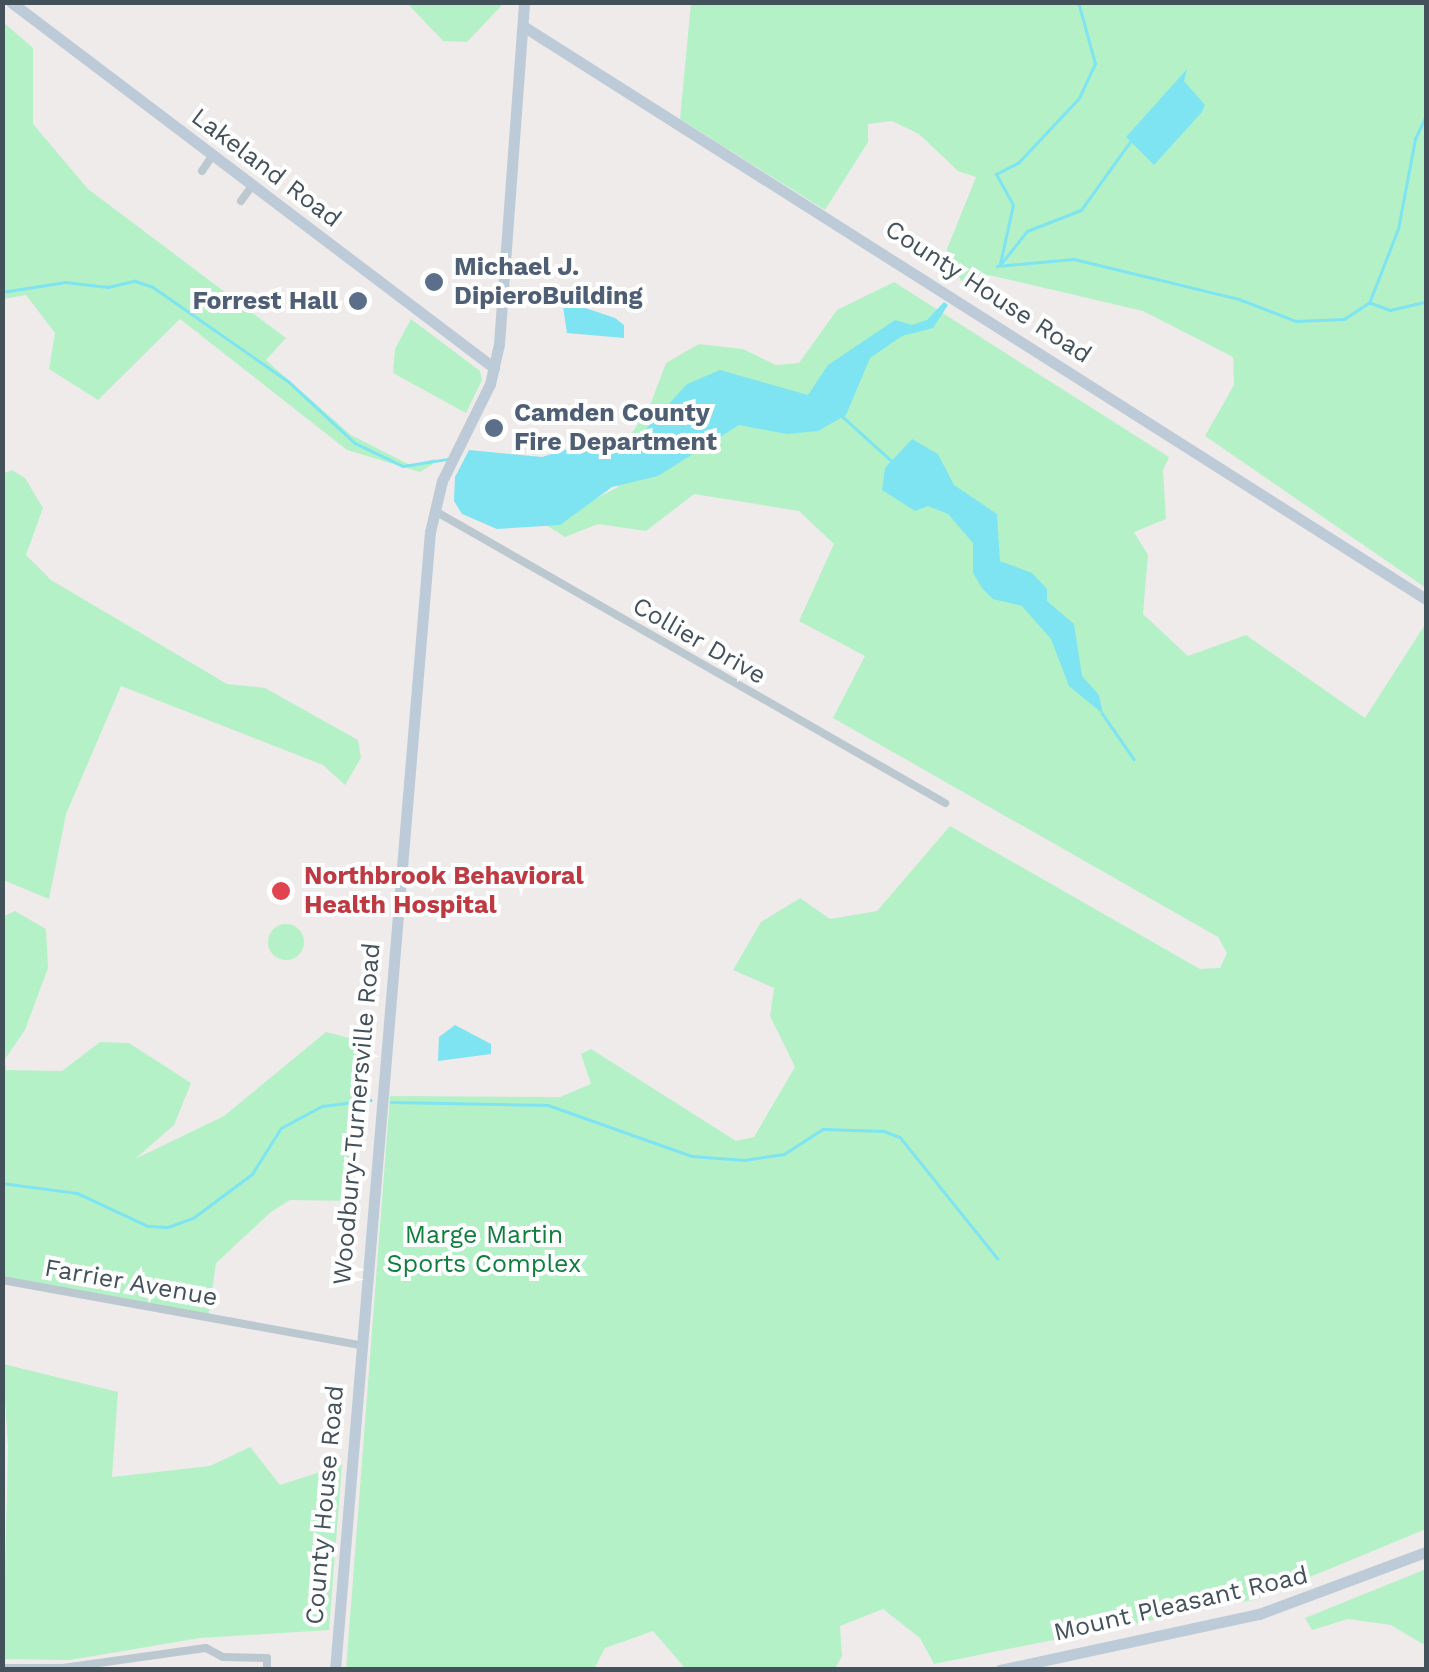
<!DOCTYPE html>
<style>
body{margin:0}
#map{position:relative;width:1429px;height:1672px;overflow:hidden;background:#efebeb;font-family:"Work Sans",sans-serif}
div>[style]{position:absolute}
.green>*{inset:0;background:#b5f1c7}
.round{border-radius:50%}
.water>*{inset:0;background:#7ee4f1}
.stream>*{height:2.5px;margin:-1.25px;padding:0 1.25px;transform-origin:1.25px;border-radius:1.25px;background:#7ee4f1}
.street>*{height:8px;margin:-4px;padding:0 4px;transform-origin:4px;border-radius:4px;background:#bbc8cf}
.secondary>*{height:11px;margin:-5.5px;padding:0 5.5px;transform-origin:5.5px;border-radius:5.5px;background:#bccbd7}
.dots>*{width:28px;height:28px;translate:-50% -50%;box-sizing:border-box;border:5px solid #fff;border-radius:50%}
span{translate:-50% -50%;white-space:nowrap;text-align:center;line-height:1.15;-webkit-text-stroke:8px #fff;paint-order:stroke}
.street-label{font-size:25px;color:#43515a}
.service-label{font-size:25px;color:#4e5e75;font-weight:700}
.left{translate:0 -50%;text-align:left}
.right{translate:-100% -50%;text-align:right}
.health-label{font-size:25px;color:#be3a42;font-weight:700}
.park-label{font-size:25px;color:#107f3e}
.frame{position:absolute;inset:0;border:5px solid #43515a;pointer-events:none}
</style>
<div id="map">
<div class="green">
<i style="clip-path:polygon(407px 3px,504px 3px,467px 42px,443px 41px)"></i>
<i style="clip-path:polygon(691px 3px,1426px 3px,1426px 588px,1205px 436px,1234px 385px,1233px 357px,1143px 311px,989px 275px,967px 287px,943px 259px,976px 177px,958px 171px,919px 134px,892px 121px,868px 124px,868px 142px,825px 210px,680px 119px)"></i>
<i style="clip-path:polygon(3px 22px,33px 48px,33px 124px,88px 189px,286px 338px,266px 360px,351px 435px,410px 465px,435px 459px,433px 464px,420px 472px,347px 450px,180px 319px,98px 400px,49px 369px,55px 333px,26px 295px,3px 299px)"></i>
<i style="clip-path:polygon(894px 282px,1169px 457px,1163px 470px,1166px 519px,1134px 532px,1148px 555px,1143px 614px,1188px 656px,1246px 635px,1365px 718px,1426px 623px,1426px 1529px,1257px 1599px,934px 1664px,920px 1638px,883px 1609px,840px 1626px,842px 1656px,835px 1669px,684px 1667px,653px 1631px,605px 1648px,594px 1669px,346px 1670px,390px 1096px,560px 1097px,591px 1084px,581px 1054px,591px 1049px,736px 1141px,754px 1137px,795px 1067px,770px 1016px,774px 988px,733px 970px,761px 922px,800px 898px,830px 919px,877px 911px,950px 826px,1200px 969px,1220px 968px,1227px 953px,1218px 937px,833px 718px,865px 656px,799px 621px,834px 544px,799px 511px,694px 494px,646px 531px,598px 524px,565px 537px,546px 525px,618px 487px,613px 438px,627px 440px,649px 408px,666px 363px,699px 344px,743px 349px,776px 365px,799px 363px,837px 310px)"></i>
<i style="clip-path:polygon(411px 319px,480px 371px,482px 380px,466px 413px,393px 373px,395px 349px)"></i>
<i style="clip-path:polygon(12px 470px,25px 478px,43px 508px,26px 555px,51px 580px,227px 684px,265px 688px,358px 740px,361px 758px,345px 785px,323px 765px,121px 686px,66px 814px,49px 899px,3px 880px,2px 474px)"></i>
<i style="clip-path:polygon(15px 911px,46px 929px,48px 968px,25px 1030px,5px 1059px,6px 1070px,62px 1071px,100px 1042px,129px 1043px,191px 1083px,174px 1125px,135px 1159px,224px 1116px,326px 1032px,368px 1043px,355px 1201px,290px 1200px,271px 1212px,216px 1263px,208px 1319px,3px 1279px,2px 917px)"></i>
<i class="round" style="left:268px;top:924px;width:36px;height:36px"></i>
<i style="clip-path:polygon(3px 1364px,118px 1392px,112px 1477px,210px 1466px,250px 1447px,280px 1485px,342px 1465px,329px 1630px,200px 1638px,70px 1660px,3px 1659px,8px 1447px)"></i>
<i style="clip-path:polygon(1426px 1569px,1426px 1646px,1391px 1625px,1348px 1619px,1312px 1630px,1305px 1618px)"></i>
</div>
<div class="water">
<i style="clip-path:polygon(1187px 69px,1184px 81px,1205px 105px,1202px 112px,1154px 165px,1126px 137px)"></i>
<i style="clip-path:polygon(562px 300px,615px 318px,624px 325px,624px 338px,567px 333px)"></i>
<i style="clip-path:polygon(944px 302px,948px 305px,933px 328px,902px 336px,870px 358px,846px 415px,818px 431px,787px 434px,739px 425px,658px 476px,612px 487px,560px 525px,497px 529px,462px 514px,454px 501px,455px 477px,469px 450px,542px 457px,608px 437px,627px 450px,687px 384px,720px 370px,808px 395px,828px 365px,895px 320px,912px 325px,927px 320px)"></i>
<i style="clip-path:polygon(912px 439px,938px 454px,954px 485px,997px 514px,1000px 561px,1032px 573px,1047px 589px,1047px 601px,1074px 624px,1082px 676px,1099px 695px,1103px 714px,1069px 686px,1051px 639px,1022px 606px,993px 599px,982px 588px,973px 573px,973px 543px,948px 514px,928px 506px,915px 511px,882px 490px,885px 468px)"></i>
<i style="clip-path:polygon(455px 1025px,491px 1044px,491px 1054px,438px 1061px,439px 1037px)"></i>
</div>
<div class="stream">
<i style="left:1000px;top:264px;width:60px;rotate:-77.6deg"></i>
<i style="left:1013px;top:205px;width:35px;rotate:-119deg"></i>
<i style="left:996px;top:174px;width:25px;rotate:-27deg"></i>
<i style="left:1018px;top:163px;width:89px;rotate:-46.8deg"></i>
<i style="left:1079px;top:98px;width:38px;rotate:-65deg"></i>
<i style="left:1095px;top:64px;width:64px;rotate:-105.3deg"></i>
<i style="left:1000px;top:265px;width:43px;rotate:-51.5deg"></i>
<i style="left:1027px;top:231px;width:58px;rotate:-21.3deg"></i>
<i style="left:1081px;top:210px;width:87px;rotate:-54.3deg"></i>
<i style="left:997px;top:266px;width:77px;rotate:-5.2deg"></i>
<i style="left:1074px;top:259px;width:170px;rotate:13.6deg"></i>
<i style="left:1239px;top:299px;width:61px;rotate:21.1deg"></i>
<i style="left:1296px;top:321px;width:48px;rotate:-2.4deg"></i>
<i style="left:1344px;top:319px;width:30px;rotate:-33deg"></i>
<i style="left:1369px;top:303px;width:79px;rotate:-68.6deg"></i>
<i style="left:1398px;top:229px;width:92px;rotate:-79.3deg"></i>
<i style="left:1415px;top:139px;width:26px;rotate:-65deg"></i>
<i style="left:2px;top:292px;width:64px;rotate:-9deg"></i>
<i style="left:65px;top:282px;width:43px;rotate:6.6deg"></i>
<i style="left:108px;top:287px;width:28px;rotate:-13deg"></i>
<i style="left:135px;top:281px;width:19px;rotate:18deg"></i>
<i style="left:153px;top:287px;width:166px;rotate:34.9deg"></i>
<i style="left:289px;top:382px;width:90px;rotate:42.7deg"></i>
<i style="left:355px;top:443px;width:53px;rotate:25.6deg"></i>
<i style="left:403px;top:466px;width:45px;rotate:-9deg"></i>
<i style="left:1371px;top:303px;width:20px;rotate:20deg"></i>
<i style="left:1390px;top:310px;width:37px;rotate:-13deg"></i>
<i style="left:843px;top:417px;width:67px;rotate:42deg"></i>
<i style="left:1102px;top:713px;width:56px;rotate:55.2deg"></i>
<i style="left:391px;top:1102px;width:157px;rotate:1.1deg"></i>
<i style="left:548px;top:1105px;width:153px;rotate:19.5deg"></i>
<i style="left:692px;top:1156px;width:52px;rotate:4.4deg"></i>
<i style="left:744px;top:1160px;width:40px;rotate:-8.5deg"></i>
<i style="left:784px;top:1154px;width:46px;rotate:-32.7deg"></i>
<i style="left:823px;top:1129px;width:61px;rotate:1.9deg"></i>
<i style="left:884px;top:1131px;width:17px;rotate:21deg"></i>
<i style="left:900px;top:1137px;width:156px;rotate:51.2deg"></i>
<i style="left:2px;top:1183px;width:76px;rotate:7.6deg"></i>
<i style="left:77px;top:1193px;width:78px;rotate:24.9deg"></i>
<i style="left:148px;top:1226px;width:20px;rotate:3deg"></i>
<i style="left:168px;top:1227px;width:27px;rotate:-20deg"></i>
<i style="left:193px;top:1218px;width:74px;rotate:-36.7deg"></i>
<i style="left:252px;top:1174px;width:54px;rotate:-57.8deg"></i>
<i style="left:281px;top:1128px;width:47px;rotate:-28.2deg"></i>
<i style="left:322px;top:1106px;width:49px;rotate:-7deg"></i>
</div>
<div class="street">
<i style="left:202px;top:171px;width:18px;rotate:-56deg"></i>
<i style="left:241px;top:201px;width:19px;rotate:-54deg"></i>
<i style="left:435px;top:511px;width:588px;rotate:29.79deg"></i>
<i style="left:2px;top:1280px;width:364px;rotate:10.3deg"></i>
<i style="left:2px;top:1668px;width:61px"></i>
<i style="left:63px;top:1668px;width:144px;rotate:-8deg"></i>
<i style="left:206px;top:1648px;width:19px;rotate:28deg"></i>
<i style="left:223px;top:1657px;width:44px;rotate:1.3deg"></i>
<i style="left:267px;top:1658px;width:12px;rotate:90deg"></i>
</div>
<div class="secondary">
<i style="left:11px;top:2px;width:606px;rotate:37.15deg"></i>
<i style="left:523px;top:26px;width:1069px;rotate:32.4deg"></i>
<i style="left:335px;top:1670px;width:1142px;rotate:-85.23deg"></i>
<i style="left:430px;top:532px;width:52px;rotate:-76.8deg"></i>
<i style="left:442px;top:481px;width:108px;rotate:-63.7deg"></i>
<i style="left:490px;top:384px;width:41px;rotate:-77.3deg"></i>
<i style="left:499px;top:344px;width:343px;rotate:-85.8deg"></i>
<i style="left:1000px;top:1670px;width:265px;rotate:-12.2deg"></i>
<i style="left:1259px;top:1614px;width:178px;rotate:-20.4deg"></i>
</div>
<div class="dots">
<i style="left:434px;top:282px;background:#5c6f8a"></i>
<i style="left:358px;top:301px;background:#5c6f8a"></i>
<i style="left:494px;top:428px;background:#5c6f8a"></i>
<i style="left:281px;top:891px;background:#e0444e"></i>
</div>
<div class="street-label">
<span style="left:266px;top:168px;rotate:37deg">Lakeland Road</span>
<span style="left:988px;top:292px;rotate:33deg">County House Road</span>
<span style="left:699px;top:641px;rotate:30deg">Collier Drive</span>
<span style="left:357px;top:1114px;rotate:-85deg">Woodbury-Turnersville Road</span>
<span style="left:131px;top:1283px;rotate:10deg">Farrier Avenue</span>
<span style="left:325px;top:1505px;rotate:-85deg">County House Road</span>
<span style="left:1181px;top:1604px;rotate:-13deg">Mount Pleasant Road</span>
</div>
<div class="service-label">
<span class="left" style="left:454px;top:282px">Michael J.<br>DipieroBuilding</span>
<span class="right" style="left:338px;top:301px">Forrest Hall</span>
<span class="left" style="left:514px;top:428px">Camden County<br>Fire Department</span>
</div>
<div class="health-label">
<span class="left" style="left:304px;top:891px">Northbrook Behavioral<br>Health Hospital</span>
</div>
<div class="park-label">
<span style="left:484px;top:1250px">Marge Martin<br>Sports Complex</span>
</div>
<div class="frame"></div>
</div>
